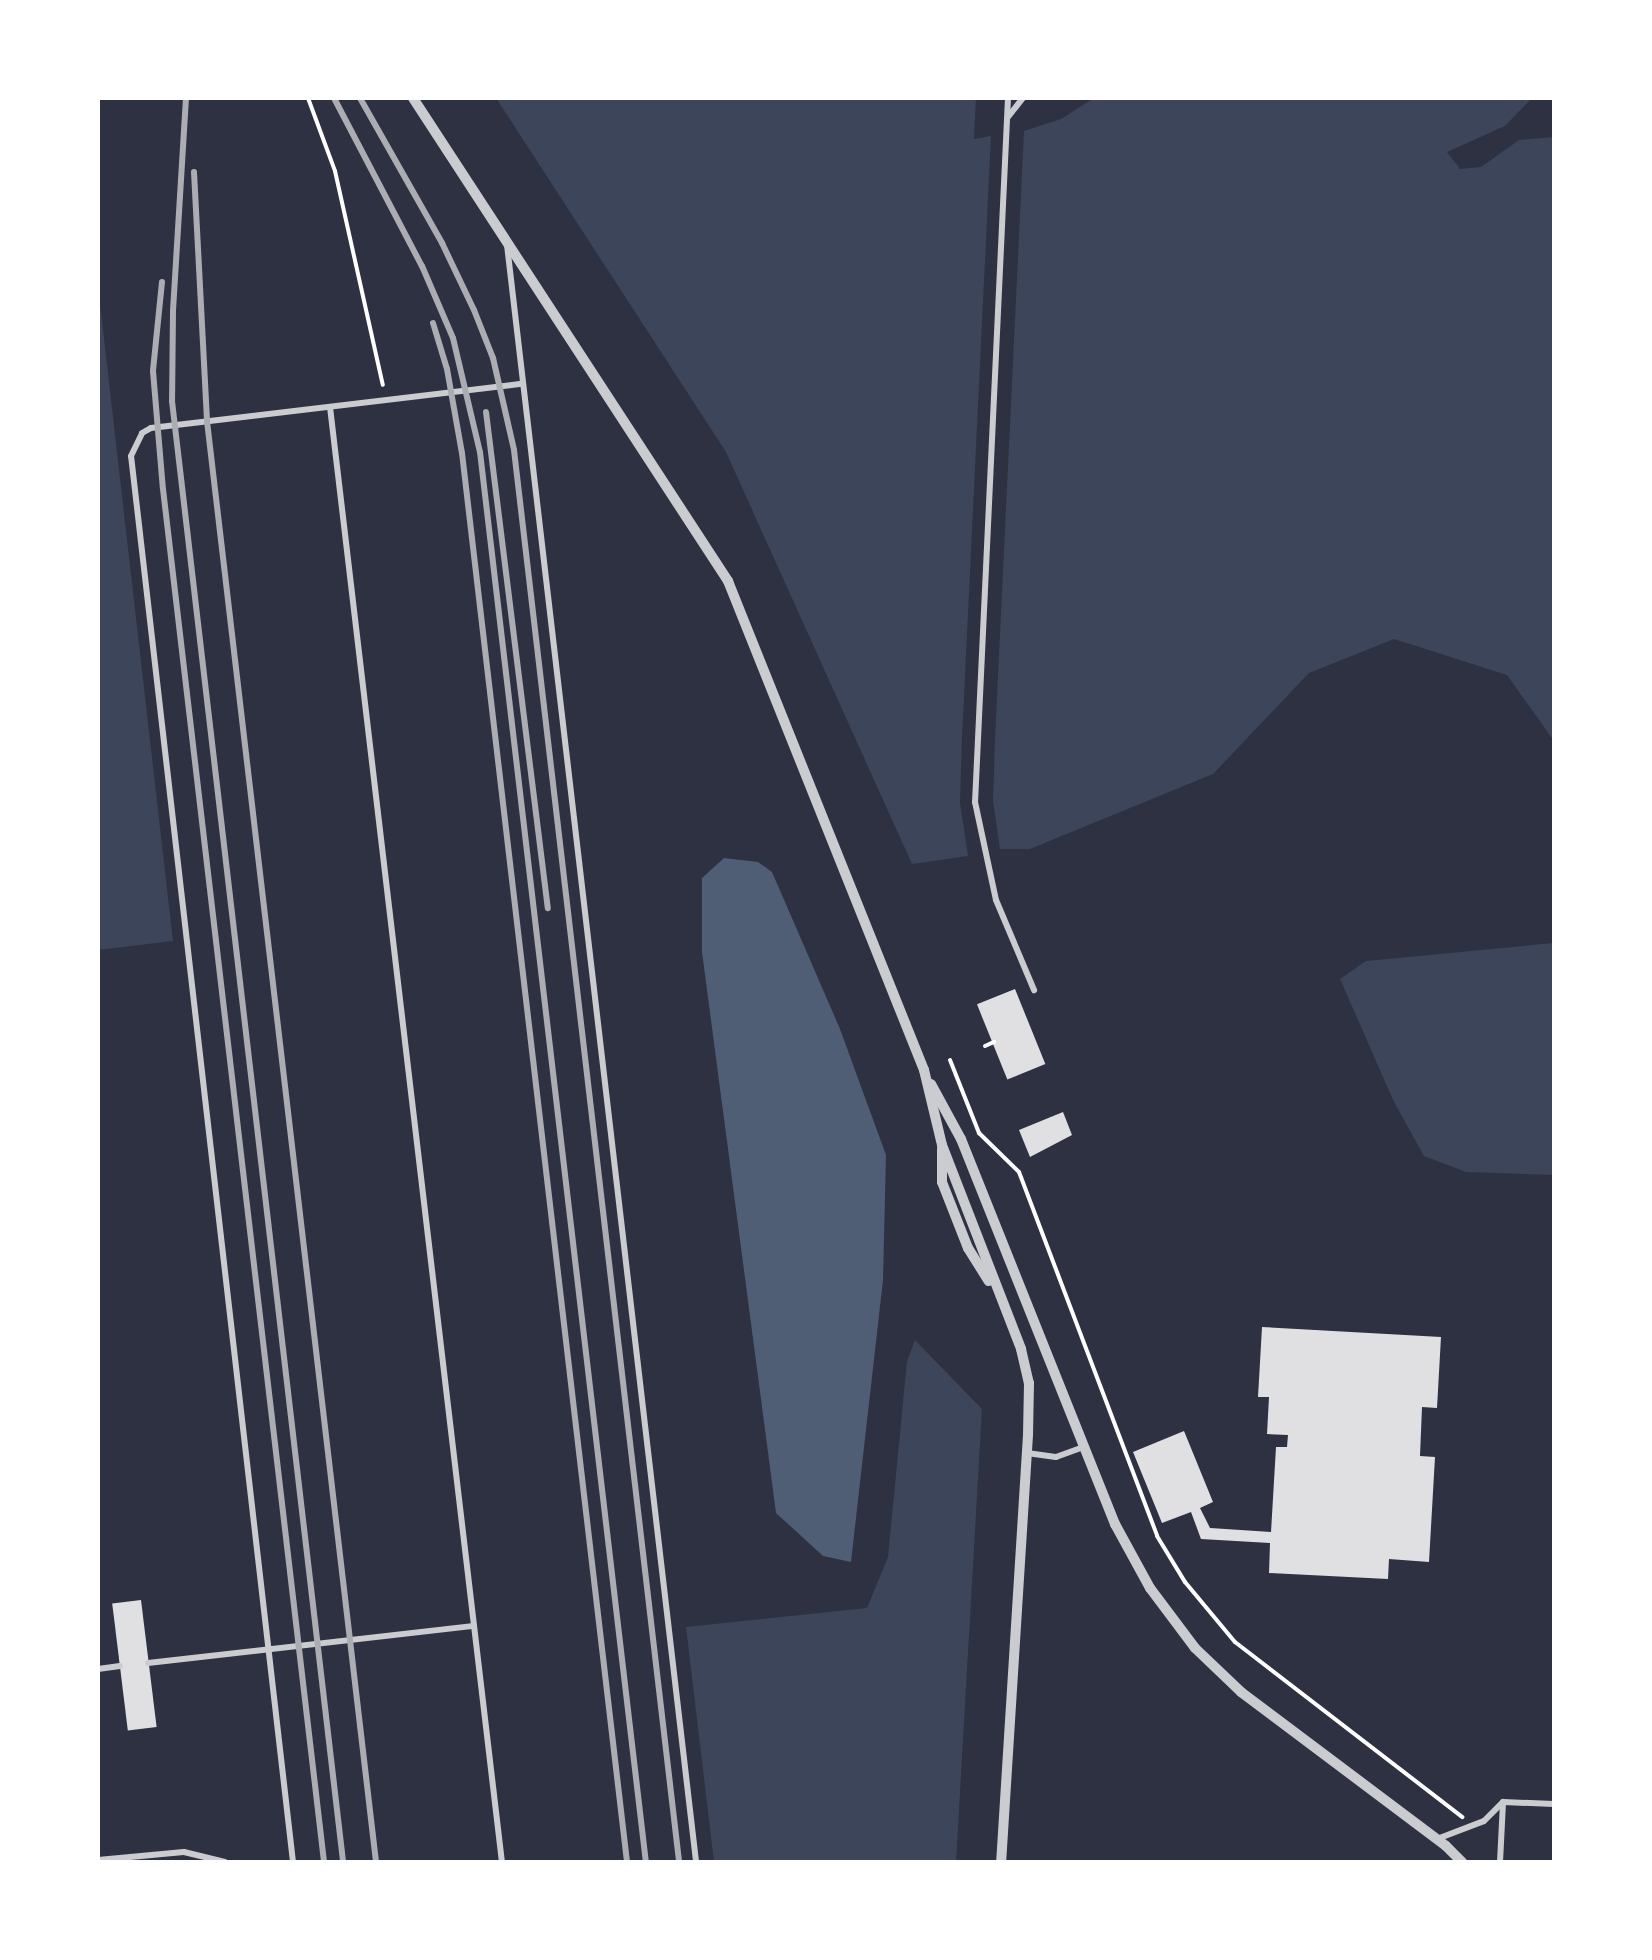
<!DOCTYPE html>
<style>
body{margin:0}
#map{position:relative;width:1652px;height:1960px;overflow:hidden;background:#2d3142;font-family:Poppins,sans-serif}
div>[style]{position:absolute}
.green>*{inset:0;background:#3c4559}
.water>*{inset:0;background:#4f5d75}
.building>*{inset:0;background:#e0e0e3;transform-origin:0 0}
.path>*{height:4px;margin:-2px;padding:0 2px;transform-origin:2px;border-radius:2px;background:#fff}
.service>*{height:6px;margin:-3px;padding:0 3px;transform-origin:3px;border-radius:3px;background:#caccd0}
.minor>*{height:10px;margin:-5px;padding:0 5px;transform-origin:5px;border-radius:5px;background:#caccd0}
.rail>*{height:6px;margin:-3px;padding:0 3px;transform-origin:3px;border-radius:3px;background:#abadb3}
span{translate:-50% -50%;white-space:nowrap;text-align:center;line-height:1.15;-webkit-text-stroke:8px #fff;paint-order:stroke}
.frame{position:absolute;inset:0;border:100px solid #fff;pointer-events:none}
</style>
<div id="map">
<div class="green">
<i style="clip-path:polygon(496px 98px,976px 98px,974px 139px,991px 136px,962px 738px,960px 803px,968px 856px,912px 864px,726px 452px)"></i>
<i style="clip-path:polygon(1094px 98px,1532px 98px,1505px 126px,1447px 152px,1460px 169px,1481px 167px,1519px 140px,1554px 137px,1554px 741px,1507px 675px,1394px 639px,1309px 673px,1213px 774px,1030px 849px,1000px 849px,993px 801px,995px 739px,1024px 131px,1061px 119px)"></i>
<i style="clip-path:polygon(98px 286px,173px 941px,98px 950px)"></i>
<i style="clip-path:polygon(1554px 943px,1554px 1175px,1466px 1172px,1424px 1156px,1394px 1102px,1340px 979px,1366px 961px)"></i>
<i style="clip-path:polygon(915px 1340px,982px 1409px,956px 1862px,714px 1862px,686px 1627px,867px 1608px,888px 1557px,907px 1361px)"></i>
</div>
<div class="water">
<i style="clip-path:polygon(724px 858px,758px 862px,772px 872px,840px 1029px,886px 1155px,883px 1280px,851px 1562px,823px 1556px,776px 1513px,702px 952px,702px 878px)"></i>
</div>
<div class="building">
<i style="left:1015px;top:989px;width:81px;height:41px;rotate:68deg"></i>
<i style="clip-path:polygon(1063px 1112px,1072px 1135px,1030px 1157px,1019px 1130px)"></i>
<i style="clip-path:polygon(1262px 1327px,1441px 1337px,1437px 1408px,1422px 1407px,1420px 1456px,1435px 1457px,1429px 1562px,1389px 1559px,1388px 1579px,1269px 1573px,1270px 1543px,1201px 1539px,1191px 1512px,1162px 1523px,1133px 1452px,1184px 1431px,1213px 1502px,1200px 1508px,1210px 1528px,1271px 1532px,1276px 1447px,1287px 1447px,1288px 1435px,1267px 1434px,1269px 1397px,1258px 1397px)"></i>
<i style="left:141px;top:1600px;width:128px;height:29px;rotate:83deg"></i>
</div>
<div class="path">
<i style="left:308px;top:98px;width:78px;rotate:69.7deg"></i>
<i style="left:335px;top:171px;width:219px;rotate:77.4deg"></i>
<i style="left:985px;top:1046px;width:10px;rotate:-24deg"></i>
<i style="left:950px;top:1060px;width:79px;rotate:68.3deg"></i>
<i style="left:979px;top:1133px;width:56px;rotate:44.3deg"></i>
<i style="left:1019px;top:1172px;width:389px;rotate:69.2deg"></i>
<i style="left:1157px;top:1536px;width:54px;rotate:58.7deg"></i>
<i style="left:1185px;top:1582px;width:78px;rotate:50.2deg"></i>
<i style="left:1235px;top:1642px;width:287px;rotate:37.6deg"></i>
</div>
<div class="service">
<i style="left:1008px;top:98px;width:705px;rotate:92.68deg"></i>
<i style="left:975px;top:802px;width:100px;rotate:77.9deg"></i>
<i style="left:996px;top:900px;width:98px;rotate:67.1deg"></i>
<i style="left:1008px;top:117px;width:24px;rotate:-52deg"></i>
<i style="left:507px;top:245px;width:1628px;rotate:83.33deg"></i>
<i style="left:330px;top:407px;width:1465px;rotate:83.26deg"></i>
<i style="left:1027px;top:1453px;width:29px;rotate:8deg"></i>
<i style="left:1056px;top:1457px;width:30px;rotate:-20deg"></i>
<i style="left:148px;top:1663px;width:328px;rotate:-6.5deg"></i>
<i style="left:98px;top:1669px;width:22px;rotate:-8deg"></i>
<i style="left:1437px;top:1839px;width:50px;rotate:-21deg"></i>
<i style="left:1484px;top:1821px;width:27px;rotate:-45deg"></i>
<i style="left:1503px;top:1802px;width:51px;rotate:2.2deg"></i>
<i style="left:98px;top:1860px;width:86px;rotate:-5.3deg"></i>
<i style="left:184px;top:1852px;width:42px;rotate:13.7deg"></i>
<i style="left:293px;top:1862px;width:1415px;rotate:-96.57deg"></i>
<i style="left:131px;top:456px;width:25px;rotate:-64deg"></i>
<i style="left:142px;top:433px;width:10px;rotate:-29deg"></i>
<i style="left:151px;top:428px;width:373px;rotate:-6.8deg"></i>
<i style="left:1500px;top:1862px;width:59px;rotate:-87.1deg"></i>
</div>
<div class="minor">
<i style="left:413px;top:98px;width:577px;rotate:56.89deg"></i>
<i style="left:728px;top:581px;width:527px;rotate:68.16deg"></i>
<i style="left:924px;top:1070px;width:77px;rotate:76.5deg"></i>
<i style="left:942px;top:1145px;width:219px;rotate:68.8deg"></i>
<i style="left:1021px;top:1349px;width:35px;rotate:77deg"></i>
<i style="left:1029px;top:1383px;width:52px;rotate:91.1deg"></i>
<i style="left:1028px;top:1435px;width:428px;rotate:93.6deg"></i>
<i style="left:931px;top:1084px;width:63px;rotate:61.4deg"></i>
<i style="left:961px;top:1139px;width:415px;rotate:68.2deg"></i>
<i style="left:1115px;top:1524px;width:73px;rotate:61.3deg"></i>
<i style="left:1150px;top:1588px;width:75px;rotate:53.1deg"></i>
<i style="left:1195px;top:1648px;width:64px;rotate:43.7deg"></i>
<i style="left:1241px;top:1692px;width:256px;rotate:36.9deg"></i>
<i style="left:1446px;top:1846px;width:23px;rotate:45deg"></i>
<i style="left:942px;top:1149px;width:33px;rotate:90deg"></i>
<i style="left:942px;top:1182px;width:71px;rotate:68.5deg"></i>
<i style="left:968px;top:1248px;width:39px;rotate:58deg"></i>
</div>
<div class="rail">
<i style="left:186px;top:98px;width:213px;rotate:93.5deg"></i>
<i style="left:173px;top:311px;width:90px;rotate:90.6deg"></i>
<i style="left:172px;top:401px;width:1471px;rotate:83.32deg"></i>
<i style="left:334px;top:98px;width:190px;rotate:62.4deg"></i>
<i style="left:422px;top:266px;width:78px;rotate:66.7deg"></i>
<i style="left:453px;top:338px;width:117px;rotate:76.7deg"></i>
<i style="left:480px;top:452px;width:1420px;rotate:83.29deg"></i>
<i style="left:360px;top:98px;width:167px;rotate:60.5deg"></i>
<i style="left:442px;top:243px;width:74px;rotate:64.5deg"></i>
<i style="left:474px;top:310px;width:52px;rotate:68.4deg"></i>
<i style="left:493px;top:358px;width:94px;rotate:77.1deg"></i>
<i style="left:514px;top:450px;width:1422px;rotate:83.33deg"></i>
<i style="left:194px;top:172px;width:249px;rotate:87deg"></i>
<i style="left:207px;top:421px;width:1451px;rotate:83.31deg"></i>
<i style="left:162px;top:282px;width:89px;rotate:95.8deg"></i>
<i style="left:153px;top:371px;width:118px;rotate:85.2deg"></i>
<i style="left:163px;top:489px;width:1382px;rotate:83.31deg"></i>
<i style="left:433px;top:323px;width:48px;rotate:73.1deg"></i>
<i style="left:447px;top:369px;width:85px;rotate:79.9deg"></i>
<i style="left:462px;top:453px;width:1419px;rotate:83.32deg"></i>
<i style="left:486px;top:412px;width:500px;rotate:82.9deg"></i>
</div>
<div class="frame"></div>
</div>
